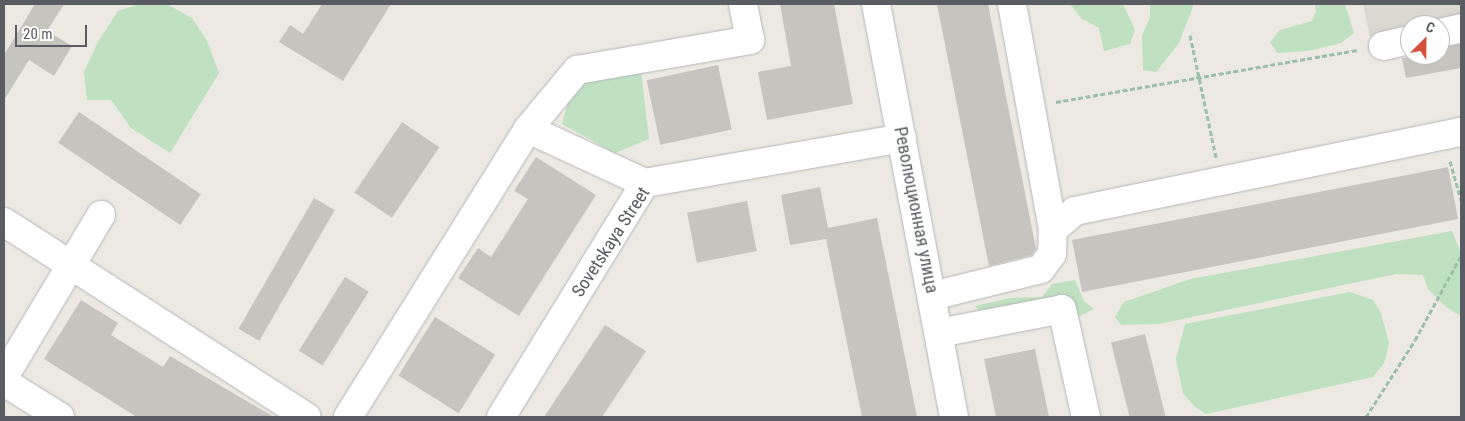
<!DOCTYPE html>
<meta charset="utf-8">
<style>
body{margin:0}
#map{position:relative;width:1465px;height:421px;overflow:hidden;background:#ebe9e1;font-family:"Roboto Condensed",sans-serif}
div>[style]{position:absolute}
.education>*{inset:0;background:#dad8cf}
.green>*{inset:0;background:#bfe0c1}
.building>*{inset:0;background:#c6c4be;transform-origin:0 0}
.path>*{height:3px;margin-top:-1.5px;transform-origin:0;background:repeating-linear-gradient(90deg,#9ac0a7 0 5px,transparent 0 7.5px)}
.roads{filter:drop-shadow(0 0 1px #b3b6ba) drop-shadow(0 0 1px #b3b6ba)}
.minor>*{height:28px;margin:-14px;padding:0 14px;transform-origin:14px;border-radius:14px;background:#fff}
span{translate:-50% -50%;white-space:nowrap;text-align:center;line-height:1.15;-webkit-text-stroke:4px #fff;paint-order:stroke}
.street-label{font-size:18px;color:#595c60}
.frame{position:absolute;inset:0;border:5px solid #595c60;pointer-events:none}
.north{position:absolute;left:1400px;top:15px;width:50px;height:50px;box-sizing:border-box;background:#fff;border:1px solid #bdbebf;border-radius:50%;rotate:23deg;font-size:14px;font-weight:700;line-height:20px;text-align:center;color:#595c60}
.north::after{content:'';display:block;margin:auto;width:18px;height:22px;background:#d5513c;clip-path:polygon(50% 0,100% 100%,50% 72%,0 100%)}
.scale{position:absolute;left:15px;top:25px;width:72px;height:22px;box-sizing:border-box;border:2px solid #595c60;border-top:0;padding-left:6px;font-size:15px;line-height:18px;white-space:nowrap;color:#595c60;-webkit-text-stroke:4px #fff;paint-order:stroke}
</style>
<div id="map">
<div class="education">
<i style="clip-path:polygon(1363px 4px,1461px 4px,1461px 17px,1410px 25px,1410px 28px,1370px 37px)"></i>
</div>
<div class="green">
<i style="clip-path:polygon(139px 4px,167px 4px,192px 18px,207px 41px,219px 73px,170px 153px,131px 128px,111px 100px,87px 100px,84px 72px,98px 42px,118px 11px)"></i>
<i style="clip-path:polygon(1070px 4px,1123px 4px,1135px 30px,1130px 44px,1104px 51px,1099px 28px,1082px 19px)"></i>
<i style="clip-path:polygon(1150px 4px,1194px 4px,1179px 43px,1156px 72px,1143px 70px,1142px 36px,1150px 17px)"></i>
<i style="clip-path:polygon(1315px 4px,1345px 4px,1354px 33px,1341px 43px,1308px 51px,1277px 53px,1270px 42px,1280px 30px,1312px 21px,1316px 11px)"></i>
<i style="clip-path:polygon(641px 71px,649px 139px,615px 153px,562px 124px,570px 94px,586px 79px)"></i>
<i style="clip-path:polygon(1452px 231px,1461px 253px,1461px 316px,1446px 307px,1428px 289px,1423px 275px,1396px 274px,1159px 324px,1121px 325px,1115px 317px,1124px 302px,1190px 279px)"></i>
<i style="clip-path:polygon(1075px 280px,1084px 301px,1094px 309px,1078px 317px,985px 318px,975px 306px,1010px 298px,1042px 297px,1052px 284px)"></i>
<i style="clip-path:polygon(1350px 292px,1373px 300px,1381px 313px,1389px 343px,1384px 363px,1373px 377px,1206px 414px,1194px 406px,1183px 393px,1176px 359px,1185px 324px)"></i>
</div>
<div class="building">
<i style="clip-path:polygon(35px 4px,64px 4px,47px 31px,72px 46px,54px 76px,29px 60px,4px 100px,4px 55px)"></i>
<i style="clip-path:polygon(322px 4px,391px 4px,343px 81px,279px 42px,290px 25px,303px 34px)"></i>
<i style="clip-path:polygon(780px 4px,834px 4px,853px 104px,767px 120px,758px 72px,791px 66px)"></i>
<i style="clip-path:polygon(937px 4px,988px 4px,1036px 249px,1032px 255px,989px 266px)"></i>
<i style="clip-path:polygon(1461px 44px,1461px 68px,1406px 78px,1402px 58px,1440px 55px,1440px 48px)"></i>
<i style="left:718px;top:65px;width:66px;height:73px;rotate:78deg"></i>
<i style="left:79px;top:112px;width:147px;height:37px;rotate:34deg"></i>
<i style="left:402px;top:122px;width:45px;height:85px;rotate:34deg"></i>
<i style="clip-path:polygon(536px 157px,596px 195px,519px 316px,458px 278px,478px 248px,491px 257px,528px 199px,514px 191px)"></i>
<i style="left:1448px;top:167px;width:53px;height:383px;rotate:79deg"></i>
<i style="clip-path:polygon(820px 187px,828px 228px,877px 218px,917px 417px,862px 417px,826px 239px,790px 245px,781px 195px)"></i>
<i style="left:314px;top:198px;width:24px;height:151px;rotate:30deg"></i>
<i style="left:747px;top:201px;width:51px;height:61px;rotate:79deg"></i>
<i style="left:345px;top:277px;width:28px;height:87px;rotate:32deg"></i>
<i style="clip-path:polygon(81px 300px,118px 323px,111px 335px,163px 367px,170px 356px,274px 417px,137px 417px,44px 359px)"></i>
<i style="left:435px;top:317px;width:71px;height:69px;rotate:32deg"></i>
<i style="clip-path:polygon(605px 325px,646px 351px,602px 417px,544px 417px)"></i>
<i style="left:1145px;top:334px;width:85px;height:35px;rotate:76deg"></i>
<i style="clip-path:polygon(1035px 349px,1049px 417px,996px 417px,984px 359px)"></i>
</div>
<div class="path">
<i style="left:1190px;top:35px;width:125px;rotate:78deg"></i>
<i style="left:1056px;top:102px;width:306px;rotate:-9.8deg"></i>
<i style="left:1450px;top:161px;width:41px;rotate:74.2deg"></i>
<i style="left:1366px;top:417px;width:91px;rotate:-57.5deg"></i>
<i style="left:1415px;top:340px;width:96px;rotate:-61.3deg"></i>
</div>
<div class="roads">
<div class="minor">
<i style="left:876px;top:4px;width:420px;rotate:79.3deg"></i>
<i style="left:1012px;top:4px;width:230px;rotate:79.7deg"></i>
<i style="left:1440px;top:33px;width:22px;rotate:-13deg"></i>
<i style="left:1383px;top:46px;width:28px;rotate:-13deg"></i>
<i style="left:528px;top:129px;width:129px;rotate:24.8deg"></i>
<i style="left:4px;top:222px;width:360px;rotate:32.8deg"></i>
<i style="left:932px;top:296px;width:112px;rotate:-13.9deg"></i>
<i style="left:1041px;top:269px;width:19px;rotate:-54deg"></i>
<i style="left:1052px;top:254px;width:24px;rotate:-88deg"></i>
<i style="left:1053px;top:230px;width:29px;rotate:-41deg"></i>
<i style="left:1075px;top:211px;width:394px;rotate:-11.6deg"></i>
<i style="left:939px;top:333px;width:125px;rotate:-11deg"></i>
<i style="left:1062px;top:309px;width:111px;rotate:77.5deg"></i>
<i style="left:4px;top:377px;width:189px;rotate:-59.1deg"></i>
<i style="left:4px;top:382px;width:66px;rotate:32deg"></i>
<i style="left:348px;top:417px;width:340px;rotate:-58deg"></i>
<i style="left:528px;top:129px;width:77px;rotate:-50.3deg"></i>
<i style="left:577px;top:70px;width:176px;rotate:-9.8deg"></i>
<i style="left:750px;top:40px;width:37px;rotate:-101deg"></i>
<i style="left:501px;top:417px;width:275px;rotate:-58.4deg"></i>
<i style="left:645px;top:183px;width:261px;rotate:-9.9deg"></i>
</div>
</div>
<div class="street-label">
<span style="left:916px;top:210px;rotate:79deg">Революционная улица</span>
<span style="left:611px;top:242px;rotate:-57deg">Sovetskaya Street</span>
</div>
<div class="frame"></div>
<div class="north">С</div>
<div class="scale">20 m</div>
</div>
